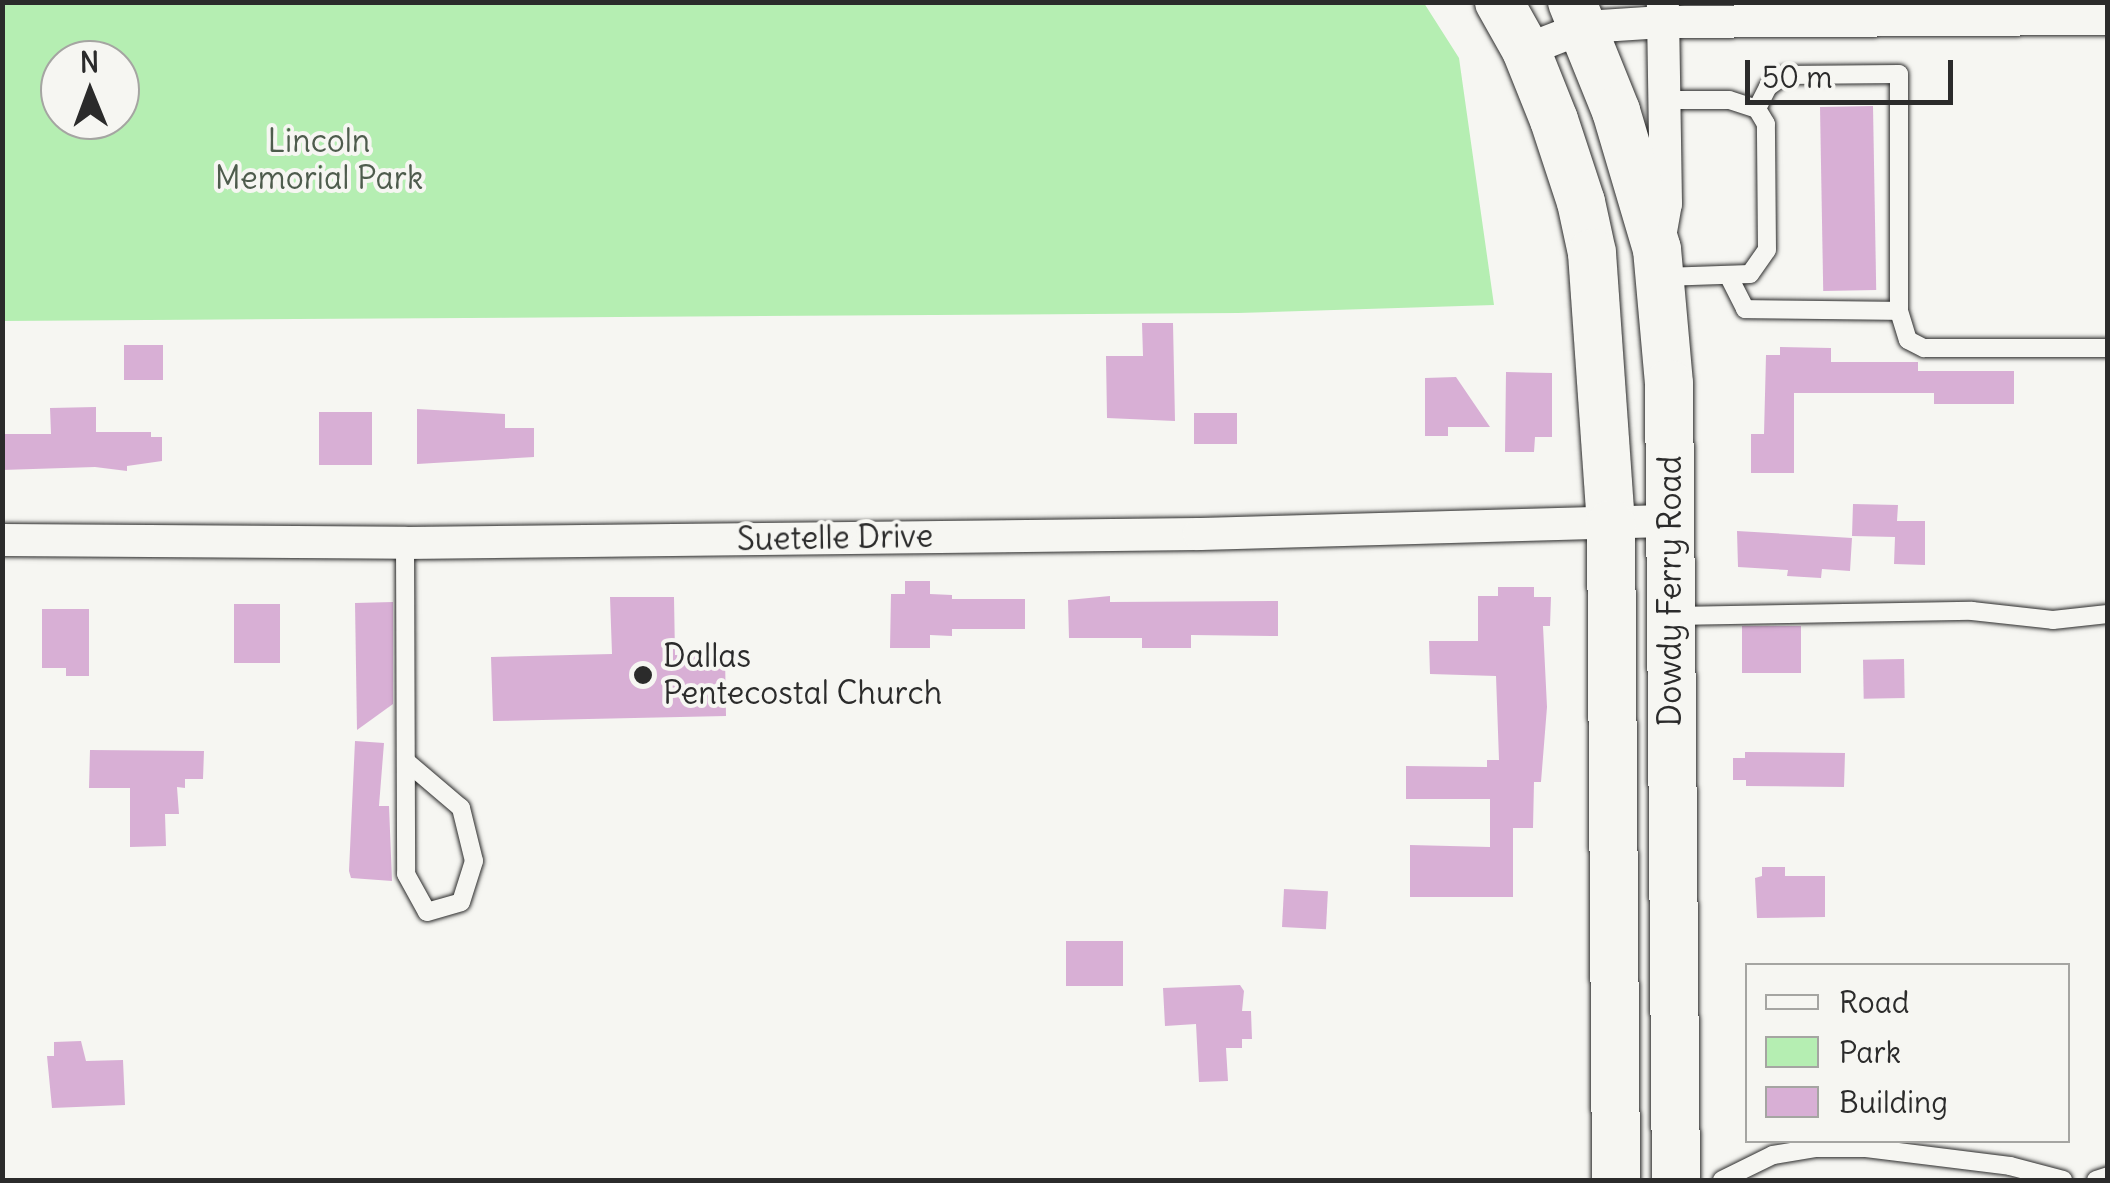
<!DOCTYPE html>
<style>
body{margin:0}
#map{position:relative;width:2110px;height:1183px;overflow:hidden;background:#f6f6f2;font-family:Delius,sans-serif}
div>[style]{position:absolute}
.green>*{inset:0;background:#b5eeb2}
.building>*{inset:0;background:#d8afd5;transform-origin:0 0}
.roads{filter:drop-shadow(0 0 2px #2b2b2b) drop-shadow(0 0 2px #2b2b2b)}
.service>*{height:18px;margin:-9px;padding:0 9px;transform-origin:9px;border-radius:9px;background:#f6f6f2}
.minor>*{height:32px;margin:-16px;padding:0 16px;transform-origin:16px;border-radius:16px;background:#f6f6f2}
.secondary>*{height:48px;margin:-24px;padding:0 24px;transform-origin:24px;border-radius:24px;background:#f6f6f2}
.dots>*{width:28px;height:28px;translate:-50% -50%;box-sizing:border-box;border:5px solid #f6f6f2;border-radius:50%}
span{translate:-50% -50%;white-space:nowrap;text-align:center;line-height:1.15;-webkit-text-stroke:8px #f6f6f2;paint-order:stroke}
.park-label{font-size:32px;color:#4e5c4d}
.street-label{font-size:32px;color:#2b2b2b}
.poi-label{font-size:32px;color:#2b2b2b}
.left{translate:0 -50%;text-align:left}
.frame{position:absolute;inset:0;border:5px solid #2b2b2b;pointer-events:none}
.legend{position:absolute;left:1745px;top:963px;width:325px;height:180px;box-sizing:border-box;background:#f6f6f2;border:2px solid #a5a5a2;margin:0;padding:12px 18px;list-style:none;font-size:30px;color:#2b2b2b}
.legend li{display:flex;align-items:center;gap:20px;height:50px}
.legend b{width:50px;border:2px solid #a5a5a2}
.north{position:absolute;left:40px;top:40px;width:100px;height:100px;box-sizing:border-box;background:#f6f6f2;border:2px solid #a5a5a2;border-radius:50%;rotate:359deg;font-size:28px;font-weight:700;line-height:40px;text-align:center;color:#2b2b2b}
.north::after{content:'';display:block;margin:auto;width:35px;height:45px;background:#2b2b2b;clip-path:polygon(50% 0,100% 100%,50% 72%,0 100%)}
.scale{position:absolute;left:1745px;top:60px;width:208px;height:45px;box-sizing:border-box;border:5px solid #2b2b2b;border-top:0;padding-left:12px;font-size:30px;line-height:35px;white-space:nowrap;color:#2b2b2b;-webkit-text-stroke:8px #f6f6f2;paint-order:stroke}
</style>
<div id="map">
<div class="green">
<i style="clip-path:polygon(evenodd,2px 3px,1424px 3px,1459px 58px,1494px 305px,1238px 313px,3px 321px,2px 3px,60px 60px,120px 60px,120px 120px,60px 120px,60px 60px)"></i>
</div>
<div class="building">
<i style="left:1873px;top:106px;width:184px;height:53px;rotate:89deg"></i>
<i style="clip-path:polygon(1142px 323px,1173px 323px,1175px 421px,1107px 418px,1106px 356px,1143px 356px)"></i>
<i style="left:124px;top:345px;width:39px;height:35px"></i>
<i style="clip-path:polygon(1780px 347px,1831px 348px,1831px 362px,1918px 362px,1918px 371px,2014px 371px,2014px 404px,1934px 404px,1934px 393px,1794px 393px,1794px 473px,1751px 473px,1751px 434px,1764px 434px,1766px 355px,1780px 355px)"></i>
<i style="clip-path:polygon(1506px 372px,1552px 373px,1552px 437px,1535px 437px,1534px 452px,1505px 452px)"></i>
<i style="clip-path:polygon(1456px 377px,1490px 427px,1448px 427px,1448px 436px,1425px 436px,1425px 378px)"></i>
<i style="clip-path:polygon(96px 407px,96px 432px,151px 432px,151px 437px,162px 437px,162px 461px,127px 466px,127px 471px,95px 467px,2px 470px,2px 434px,51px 434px,50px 408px)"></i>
<i style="clip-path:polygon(417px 409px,505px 414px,505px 428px,534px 428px,534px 457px,417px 464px)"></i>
<i style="left:319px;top:412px;width:53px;height:53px"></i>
<i style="left:1194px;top:413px;width:43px;height:31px"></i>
<i style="clip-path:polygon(1853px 504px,1898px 505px,1897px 521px,1925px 521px,1925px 565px,1894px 564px,1895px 537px,1852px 536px)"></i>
<i style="clip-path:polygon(1737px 531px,1852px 538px,1850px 571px,1822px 569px,1821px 578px,1787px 576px,1788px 570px,1738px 567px)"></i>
<i style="clip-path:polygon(905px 581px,930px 581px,930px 594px,952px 595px,952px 599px,1025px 599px,1025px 629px,952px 629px,952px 636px,930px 635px,930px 648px,890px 648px,891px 594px,905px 594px)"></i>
<i style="clip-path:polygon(1498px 587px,1534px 587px,1534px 597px,1551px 597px,1550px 626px,1543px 626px,1547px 707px,1541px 782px,1534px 782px,1533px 828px,1513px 828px,1513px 897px,1410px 897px,1410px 845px,1490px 847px,1490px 799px,1406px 799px,1406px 766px,1487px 767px,1487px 760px,1499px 760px,1496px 676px,1430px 674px,1429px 641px,1478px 641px,1478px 596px,1498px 596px)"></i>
<i style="clip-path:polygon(1110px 596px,1110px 602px,1278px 601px,1278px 636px,1191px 635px,1191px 648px,1142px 648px,1142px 638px,1069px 638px,1068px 600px)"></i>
<i style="clip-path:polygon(610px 597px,674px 597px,675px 655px,725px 654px,726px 716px,493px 721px,491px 657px,612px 654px)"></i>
<i style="clip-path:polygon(393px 602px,393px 704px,357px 730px,355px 603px)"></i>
<i style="left:234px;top:604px;width:46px;height:59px"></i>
<i style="clip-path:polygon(42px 609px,89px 609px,89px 676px,66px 676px,66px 668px,42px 668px)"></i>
<i style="left:1801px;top:626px;width:47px;height:59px;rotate:90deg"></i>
<i style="left:1904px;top:659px;width:39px;height:41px;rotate:89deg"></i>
<i style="clip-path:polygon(355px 741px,384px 743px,379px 806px,389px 806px,392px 881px,351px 878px,349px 871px)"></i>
<i style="clip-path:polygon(90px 750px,204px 751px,203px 779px,185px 779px,185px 788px,177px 787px,179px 814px,165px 814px,166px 846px,130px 847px,130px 788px,89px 788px)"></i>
<i style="clip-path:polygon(1745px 752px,1845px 753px,1844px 787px,1746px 786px,1746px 780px,1733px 780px,1733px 758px,1745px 758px)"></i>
<i style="clip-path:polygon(1762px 867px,1785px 867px,1785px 876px,1825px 876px,1825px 917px,1757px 918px,1755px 878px,1762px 876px)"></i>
<i style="left:1284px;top:889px;width:44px;height:38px;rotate:3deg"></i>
<i style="left:1123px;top:941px;width:45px;height:57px;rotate:90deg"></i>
<i style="clip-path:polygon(1240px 985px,1244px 991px,1242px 1011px,1251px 1011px,1252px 1039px,1242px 1039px,1242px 1048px,1226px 1048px,1228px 1081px,1199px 1082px,1196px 1024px,1165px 1026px,1163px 988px)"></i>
<i style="clip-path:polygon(81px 1041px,86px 1061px,123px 1060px,125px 1105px,52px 1108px,47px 1056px,54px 1056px,54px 1042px)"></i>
</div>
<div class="roads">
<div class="service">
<i style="left:1663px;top:277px;width:87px;rotate:-2deg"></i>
<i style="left:1750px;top:274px;width:29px;rotate:-55deg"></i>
<i style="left:1767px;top:250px;width:126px;rotate:-90.5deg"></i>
<i style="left:1766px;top:124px;width:17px;rotate:-121deg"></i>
<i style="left:1757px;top:109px;width:29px;rotate:-162deg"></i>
<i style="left:1729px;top:100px;width:65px;rotate:180deg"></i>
<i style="left:1729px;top:277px;width:36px;rotate:63deg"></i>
<i style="left:1745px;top:309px;width:154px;rotate:0.7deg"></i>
<i style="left:1899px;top:311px;width:237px;rotate:-90deg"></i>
<i style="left:1899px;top:74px;width:114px;rotate:179.5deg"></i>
<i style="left:1785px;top:75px;width:21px;rotate:145deg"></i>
<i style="left:1768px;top:87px;width:25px;rotate:117deg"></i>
<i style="left:1899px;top:311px;width:30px;rotate:73deg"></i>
<i style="left:1908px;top:340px;width:18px;rotate:27deg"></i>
<i style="left:1924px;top:348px;width:184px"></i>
<i style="left:405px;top:543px;width:331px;rotate:89.8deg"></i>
<i style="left:406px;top:874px;width:43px;rotate:61.1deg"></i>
<i style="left:427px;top:912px;width:35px;rotate:-16deg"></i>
<i style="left:461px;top:902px;width:43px;rotate:-72.4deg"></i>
<i style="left:474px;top:861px;width:55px;rotate:-103.8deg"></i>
<i style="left:461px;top:808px;width:71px;rotate:-139.6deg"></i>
<i style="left:1674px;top:616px;width:298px;rotate:-1deg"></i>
<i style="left:1972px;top:611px;width:81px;rotate:6.3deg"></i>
<i style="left:2053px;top:620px;width:55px;rotate:-6.2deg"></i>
<i style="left:1722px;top:1180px;width:57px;rotate:-26.1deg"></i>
<i style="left:1773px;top:1155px;width:44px;rotate:-9.2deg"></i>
<i style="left:1816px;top:1148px;width:50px"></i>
<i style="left:1866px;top:1148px;width:145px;rotate:7.1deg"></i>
<i style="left:2010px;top:1166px;width:55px;rotate:14.8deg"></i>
<i style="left:2096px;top:1180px;width:13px;rotate:-18deg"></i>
</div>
<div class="minor">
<i style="left:1526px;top:50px;width:63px;rotate:-21.3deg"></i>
<i style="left:1585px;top:27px;width:78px;rotate:-3.7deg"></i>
<i style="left:1663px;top:22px;width:445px;rotate:-0.4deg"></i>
<i style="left:1660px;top:237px;width:34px;rotate:-80deg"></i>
<i style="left:1666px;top:204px;width:202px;rotate:-90.9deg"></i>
<i style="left:2px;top:540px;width:403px;rotate:0.4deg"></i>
<i style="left:405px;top:543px;width:794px;rotate:-0.65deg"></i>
<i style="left:1199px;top:534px;width:468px;rotate:-1.6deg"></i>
</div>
<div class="secondary">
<i style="left:1499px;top:2px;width:55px;rotate:60.6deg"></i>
<i style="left:1526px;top:50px;width:75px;rotate:68.2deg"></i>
<i style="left:1554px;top:120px;width:86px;rotate:71.8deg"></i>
<i style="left:1581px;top:202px;width:52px;rotate:77.8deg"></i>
<i style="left:1592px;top:253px;width:272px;rotate:86deg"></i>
<i style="left:1611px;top:524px;width:656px;rotate:89.56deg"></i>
<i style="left:1572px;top:2px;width:118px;rotate:68deg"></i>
<i style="left:1616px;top:111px;width:144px;rotate:73.5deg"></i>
<i style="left:1657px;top:249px;width:136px;rotate:84.9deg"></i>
<i style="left:1669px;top:384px;width:796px;rotate:89.5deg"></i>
</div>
</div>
<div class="dots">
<i style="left:643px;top:675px;background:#2b2b2b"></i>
</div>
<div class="park-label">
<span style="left:319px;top:160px">Lincoln<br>Memorial Park</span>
</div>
<div class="street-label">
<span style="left:835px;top:538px;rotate:-1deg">Suetelle Drive</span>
<span style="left:1670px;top:591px;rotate:-90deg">Dowdy Ferry Road</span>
</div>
<div class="poi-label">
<span class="left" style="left:663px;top:675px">Dallas<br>Pentecostal Church</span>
</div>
<div class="frame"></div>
<ul class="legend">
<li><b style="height:12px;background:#f6f6f2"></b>Road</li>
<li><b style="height:28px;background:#b5eeb2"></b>Park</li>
<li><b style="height:28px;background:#d8afd5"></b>Building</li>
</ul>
<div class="north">N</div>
<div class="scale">50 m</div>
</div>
